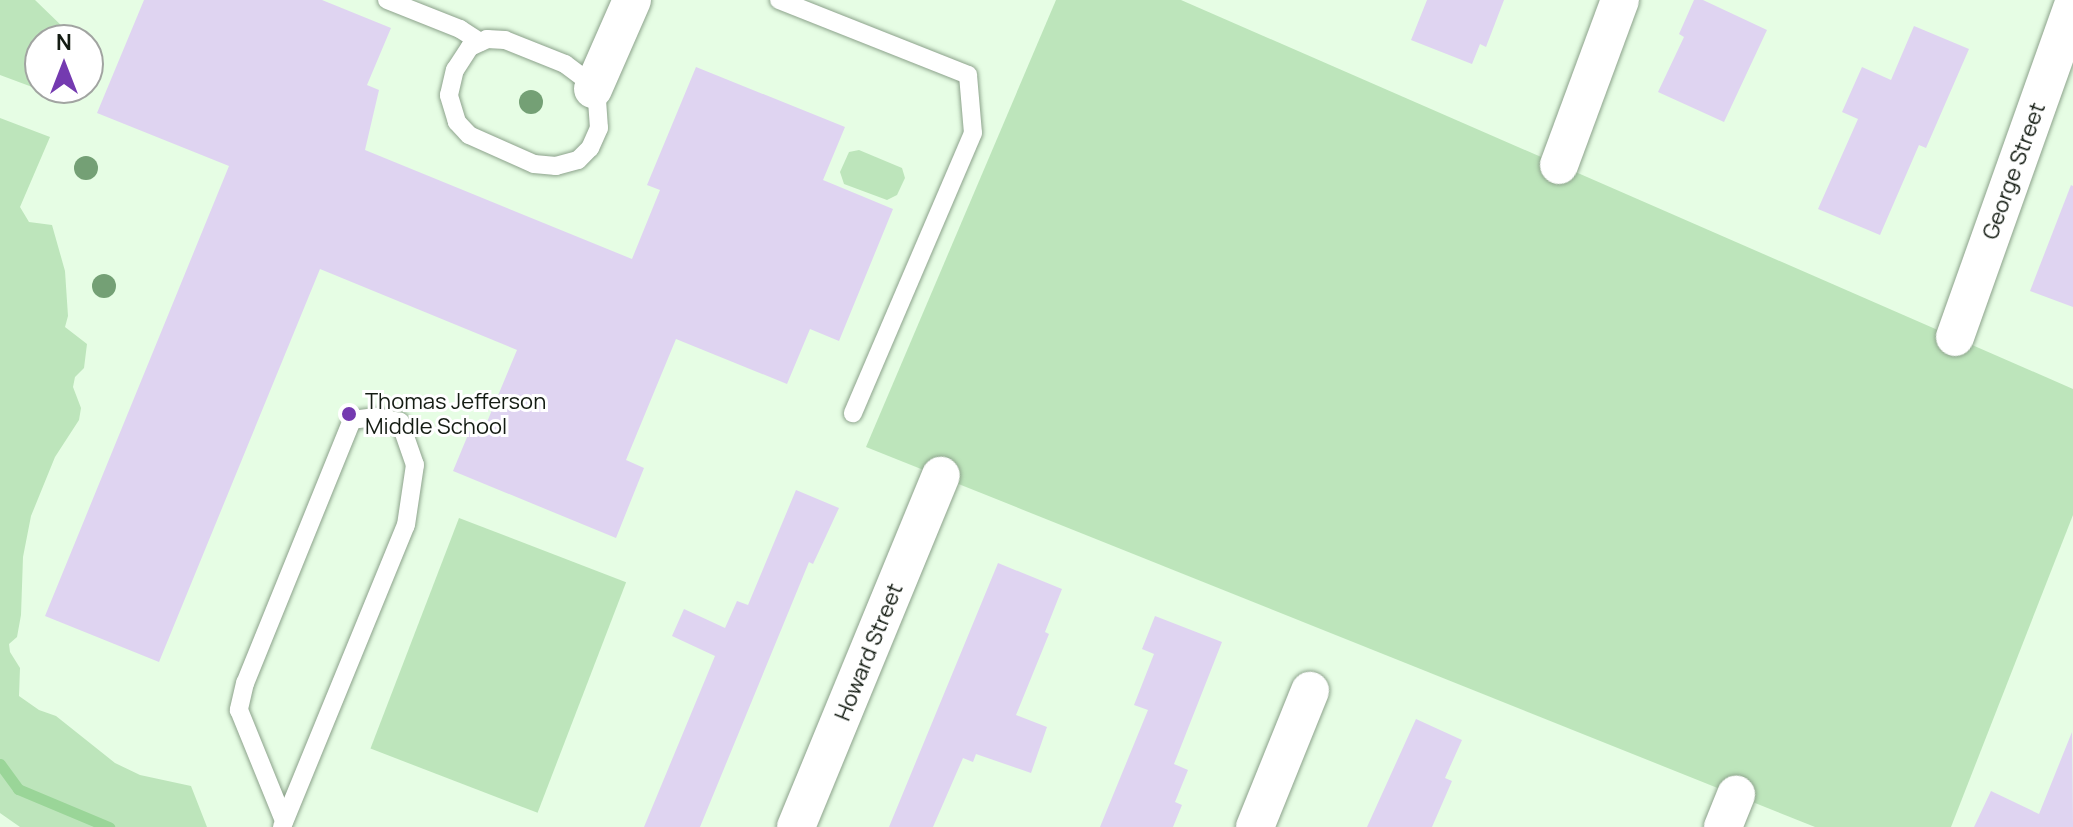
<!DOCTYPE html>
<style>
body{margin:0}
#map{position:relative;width:2073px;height:827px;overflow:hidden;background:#e6fde4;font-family:Manrope,sans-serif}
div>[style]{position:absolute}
.green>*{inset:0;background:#bde5bb;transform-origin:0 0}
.stream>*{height:11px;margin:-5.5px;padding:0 5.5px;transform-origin:5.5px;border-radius:5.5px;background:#9ad598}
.building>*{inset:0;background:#dfd4f1}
.roads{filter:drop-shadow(0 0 2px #8ca28b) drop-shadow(0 0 2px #8ca28b)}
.service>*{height:18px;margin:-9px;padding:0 9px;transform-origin:9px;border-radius:9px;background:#fff}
.minor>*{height:38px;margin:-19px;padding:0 19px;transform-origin:19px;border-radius:19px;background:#fff}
.trees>*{width:24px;height:24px;margin:-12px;border-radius:50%;background:#74a075}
.dots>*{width:22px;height:22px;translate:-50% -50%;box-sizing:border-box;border:4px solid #fff;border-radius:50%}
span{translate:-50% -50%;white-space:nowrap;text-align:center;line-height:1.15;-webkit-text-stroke:6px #fff;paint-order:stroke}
.street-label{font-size:22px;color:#141c13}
.poi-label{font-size:22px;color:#141c13}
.left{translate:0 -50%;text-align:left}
.north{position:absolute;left:24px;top:24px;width:80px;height:80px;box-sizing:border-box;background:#fff;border:2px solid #a1a4a1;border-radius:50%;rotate:0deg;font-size:22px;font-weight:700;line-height:32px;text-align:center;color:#141c13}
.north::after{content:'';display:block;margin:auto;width:28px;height:36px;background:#743ab0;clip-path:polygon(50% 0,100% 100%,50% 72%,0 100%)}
</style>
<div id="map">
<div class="green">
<i style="clip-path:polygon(0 0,35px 0,66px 30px,67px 40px,40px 40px,40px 88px,53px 88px,51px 94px,0 75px)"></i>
<i style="clip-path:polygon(1056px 0,1181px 0,2073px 389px,2073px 515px,1951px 827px,1815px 827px,866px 447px)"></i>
<i style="clip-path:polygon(0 118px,50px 137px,20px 207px,29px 222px,52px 225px,65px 271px,68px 316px,65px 327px,87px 344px,84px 368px,75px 377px,73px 387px,81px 408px,79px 420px,55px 457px,31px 516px,23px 557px,21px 615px,17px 637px,9px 644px,10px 652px,20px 668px,19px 696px,39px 710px,56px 716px,115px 763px,140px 775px,191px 786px,207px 827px,20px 827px,0 813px)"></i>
<i style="clip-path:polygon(859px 150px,902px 168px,905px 178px,897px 195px,887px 200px,844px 184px,840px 172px,849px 152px)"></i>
<i style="left:459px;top:518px;width:179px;height:247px;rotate:21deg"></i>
</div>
<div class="stream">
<i style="left:0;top:764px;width:31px;rotate:54deg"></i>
<i style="left:18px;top:789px;width:99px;rotate:22.7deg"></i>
</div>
<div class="building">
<i style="clip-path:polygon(144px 0,322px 0,391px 28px,367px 85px,379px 90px,365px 150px,632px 259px,660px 190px,647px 185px,696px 67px,845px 127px,823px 180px,893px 209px,839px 341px,810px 329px,787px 384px,676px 339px,626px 460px,644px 468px,616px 538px,453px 471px,470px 430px,482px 434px,517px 350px,320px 269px,159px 662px,45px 616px,229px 166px,97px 113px)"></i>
<i style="clip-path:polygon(1427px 0,1504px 0,1486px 47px,1480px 44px,1472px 64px,1411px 40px)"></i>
<i style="clip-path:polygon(1694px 0,1703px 0,1767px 30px,1724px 122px,1658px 92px,1684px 37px,1679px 34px)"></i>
<i style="clip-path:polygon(1914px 26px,1969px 49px,1926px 148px,1919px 145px,1880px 235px,1818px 209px,1858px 119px,1842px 112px,1862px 67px,1891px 80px)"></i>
<i style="clip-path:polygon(2071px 185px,2073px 186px,2073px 307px,2030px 291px)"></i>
<i style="clip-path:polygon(796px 490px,839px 508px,813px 564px,809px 562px,700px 827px,644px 827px,715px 656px,672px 636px,684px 609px,725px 628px,737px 601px,748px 605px)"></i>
<i style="clip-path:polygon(998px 563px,1062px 589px,1045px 632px,1049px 634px,1016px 715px,1047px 727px,1031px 773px,976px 754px,973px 762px,963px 758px,933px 827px,889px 827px)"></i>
<i style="clip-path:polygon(1155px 616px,1222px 642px,1174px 764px,1188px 770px,1175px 802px,1182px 805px,1173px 827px,1100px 827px,1148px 710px,1134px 705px,1154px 654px,1142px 649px)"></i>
<i style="clip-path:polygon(1416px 719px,1462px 740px,1445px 778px,1452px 781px,1432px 827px,1367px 827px)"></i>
<i style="clip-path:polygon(2072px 732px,2073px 827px,1974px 827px,1991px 791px,2039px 814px)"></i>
</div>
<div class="roads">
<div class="service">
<i style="left:387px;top:0;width:79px;rotate:21.7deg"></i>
<i style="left:460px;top:29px;width:24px;rotate:33deg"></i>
<i style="left:779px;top:0;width:203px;rotate:21.6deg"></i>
<i style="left:968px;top:75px;width:58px;rotate:85.1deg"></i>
<i style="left:973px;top:133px;width:305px;rotate:113.2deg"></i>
<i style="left:487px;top:39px;width:18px;rotate:3deg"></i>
<i style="left:505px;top:40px;width:65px;rotate:21.8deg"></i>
<i style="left:565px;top:64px;width:30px;rotate:37deg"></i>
<i style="left:589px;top:82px;width:20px;rotate:66deg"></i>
<i style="left:597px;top:100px;width:28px;rotate:86deg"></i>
<i style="left:599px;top:128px;width:22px;rotate:114deg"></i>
<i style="left:590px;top:148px;width:17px;rotate:135deg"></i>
<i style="left:578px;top:160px;width:23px;rotate:165deg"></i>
<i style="left:556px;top:166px;width:22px;rotate:-175deg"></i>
<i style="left:534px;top:164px;width:71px;rotate:-156deg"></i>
<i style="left:469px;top:135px;width:18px;rotate:-133deg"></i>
<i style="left:457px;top:122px;width:28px;rotate:-107deg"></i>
<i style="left:449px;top:95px;width:26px;rotate:-77deg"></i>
<i style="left:455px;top:70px;width:27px;rotate:-57deg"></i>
<i style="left:470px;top:47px;width:19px;rotate:-25deg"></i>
<i style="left:282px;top:827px;width:326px;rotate:-67.7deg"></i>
<i style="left:406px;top:525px;width:61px;rotate:-81.5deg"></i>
<i style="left:415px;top:465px;width:46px;rotate:-109.2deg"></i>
<i style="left:400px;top:422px;width:25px;rotate:-168deg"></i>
<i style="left:376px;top:417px;width:24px;rotate:173deg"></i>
<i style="left:352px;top:420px;width:284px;rotate:112.1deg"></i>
<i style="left:245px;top:683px;width:28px;rotate:103deg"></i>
<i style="left:239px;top:710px;width:120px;rotate:67.9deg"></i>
</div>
<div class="minor">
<i style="left:593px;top:89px;width:97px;rotate:-66.3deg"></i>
<i style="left:1559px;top:165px;width:176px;rotate:-69.7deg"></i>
<i style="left:1955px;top:337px;width:351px;rotate:-70.4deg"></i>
<i style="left:796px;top:827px;width:380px;rotate:-67.6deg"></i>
<i style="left:1255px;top:827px;width:147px;rotate:-68deg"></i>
<i style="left:1723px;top:827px;width:35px;rotate:-68deg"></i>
</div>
</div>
<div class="trees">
<i style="left:531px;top:102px"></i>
<i style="left:86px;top:168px"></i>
<i style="left:104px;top:286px"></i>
</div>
<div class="dots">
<i style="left:349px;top:414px;background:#743ab0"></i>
</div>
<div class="street-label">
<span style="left:2014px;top:171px;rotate:-70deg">George Street</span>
<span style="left:869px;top:652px;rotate:-68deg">Howard Street</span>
</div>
<div class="poi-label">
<span class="left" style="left:365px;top:414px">Thomas Jefferson<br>Middle School</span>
</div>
<div class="north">N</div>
</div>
